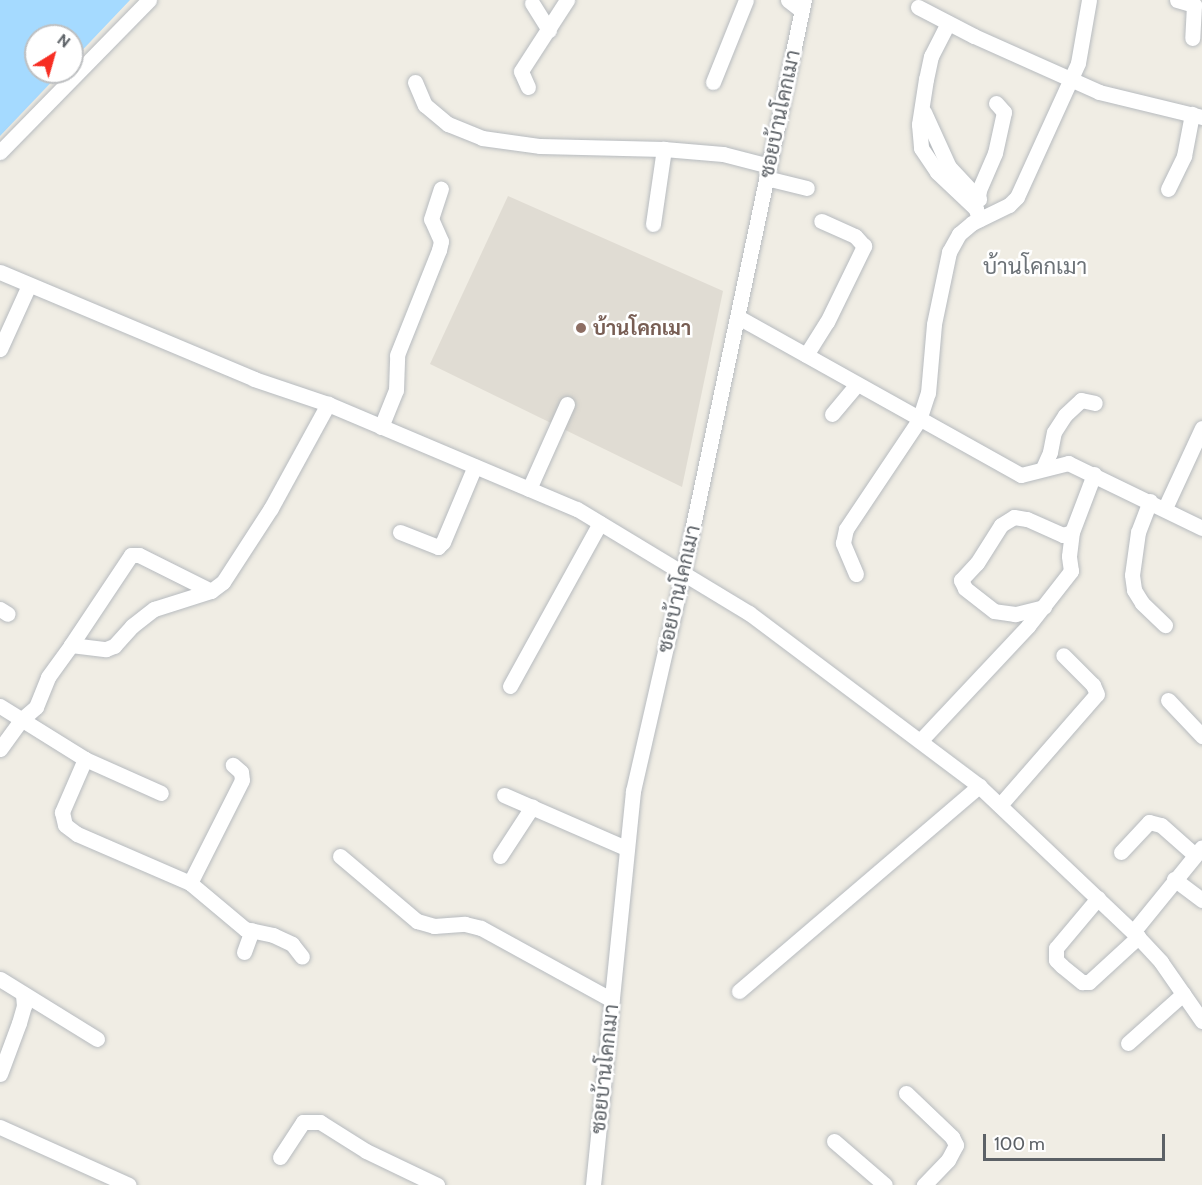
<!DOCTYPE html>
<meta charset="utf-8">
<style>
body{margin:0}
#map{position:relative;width:1202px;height:1185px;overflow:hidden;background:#f0ede4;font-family:Cabin,Sarabun,sans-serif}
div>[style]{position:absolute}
.education>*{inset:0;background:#e0dcd3}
.water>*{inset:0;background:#a5daff}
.roads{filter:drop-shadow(0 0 2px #b7bbbf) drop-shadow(0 0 2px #b7bbbf)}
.minor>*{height:15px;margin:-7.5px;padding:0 7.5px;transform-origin:7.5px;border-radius:7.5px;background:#fff}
.dots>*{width:16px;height:16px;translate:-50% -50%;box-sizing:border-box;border:3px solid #fff;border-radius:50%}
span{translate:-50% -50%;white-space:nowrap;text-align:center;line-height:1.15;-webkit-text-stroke:5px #fff;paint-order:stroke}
.street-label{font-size:20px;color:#5c6166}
.education-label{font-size:20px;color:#785e54;font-weight:700}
.left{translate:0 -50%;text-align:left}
.quarter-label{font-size:22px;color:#6d7378}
.north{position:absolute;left:24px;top:24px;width:60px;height:60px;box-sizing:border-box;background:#fff;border:2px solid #bec0c2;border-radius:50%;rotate:37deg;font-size:16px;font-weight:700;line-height:24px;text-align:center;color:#5c6166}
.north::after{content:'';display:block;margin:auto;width:21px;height:27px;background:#f72e23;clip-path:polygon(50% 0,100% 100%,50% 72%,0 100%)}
.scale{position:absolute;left:983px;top:1134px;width:182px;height:27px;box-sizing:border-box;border:3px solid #5c6166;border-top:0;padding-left:8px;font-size:18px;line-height:21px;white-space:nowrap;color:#5c6166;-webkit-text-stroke:4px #fff;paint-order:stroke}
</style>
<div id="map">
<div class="education">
<i style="clip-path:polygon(508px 196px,723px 291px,682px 487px,430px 364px)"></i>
</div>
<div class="water">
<i style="clip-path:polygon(0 0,130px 0,72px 61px,72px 36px,36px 36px,36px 72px,61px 72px,0 136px)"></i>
</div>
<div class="roads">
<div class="minor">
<i style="left:788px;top:0;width:16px;rotate:38deg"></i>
<i style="left:1177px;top:0;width:18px;rotate:16deg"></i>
<i style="left:1194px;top:5px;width:33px;rotate:93deg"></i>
<i style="left:532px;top:3px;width:32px;rotate:58deg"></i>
<i style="left:918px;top:7px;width:63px;rotate:27.4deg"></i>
<i style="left:974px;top:36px;width:137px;rotate:24.1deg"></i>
<i style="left:1099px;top:92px;width:106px;rotate:13.6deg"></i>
<i style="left:948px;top:23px;width:37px;rotate:117deg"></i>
<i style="left:931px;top:56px;width:24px;rotate:102deg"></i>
<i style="left:926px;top:79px;width:46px;rotate:98.8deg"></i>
<i style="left:919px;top:124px;width:24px;rotate:85deg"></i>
<i style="left:921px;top:148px;width:29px;rotate:56deg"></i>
<i style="left:937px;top:172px;width:54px;rotate:43.5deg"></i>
<i style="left:976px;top:209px;width:11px;rotate:75deg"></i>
<i style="left:415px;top:82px;width:25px;rotate:67deg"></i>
<i style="left:425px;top:105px;width:30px;rotate:40deg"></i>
<i style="left:448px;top:124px;width:37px;rotate:22deg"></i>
<i style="left:482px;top:138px;width:59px;rotate:7.9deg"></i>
<i style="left:540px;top:146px;width:124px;rotate:1.4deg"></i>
<i style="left:664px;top:149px;width:59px;rotate:4.8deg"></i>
<i style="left:723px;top:154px;width:48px;rotate:14.6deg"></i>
<i style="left:713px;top:82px;width:88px;rotate:-68.1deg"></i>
<i style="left:528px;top:87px;width:17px;rotate:-114deg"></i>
<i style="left:521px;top:71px;width:85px;rotate:-57.1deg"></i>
<i style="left:924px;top:112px;width:60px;rotate:65.6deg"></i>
<i style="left:949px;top:167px;width:44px;rotate:46.8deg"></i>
<i style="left:0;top:152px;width:213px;rotate:-45.6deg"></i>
<i style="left:766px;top:178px;width:42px;rotate:13.7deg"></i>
<i style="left:1168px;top:189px;width:37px;rotate:-64deg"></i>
<i style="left:1184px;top:156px;width:43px;rotate:-79.2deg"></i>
<i style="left:978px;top:198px;width:8px;rotate:-83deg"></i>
<i style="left:979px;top:190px;width:40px;rotate:-66.6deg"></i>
<i style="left:995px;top:153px;width:42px;rotate:-77.6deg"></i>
<i style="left:1004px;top:112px;width:12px;rotate:-132deg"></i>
<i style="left:653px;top:224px;width:76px;rotate:-81.7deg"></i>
<i style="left:0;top:272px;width:276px;rotate:22.8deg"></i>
<i style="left:254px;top:379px;width:78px;rotate:18.7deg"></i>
<i style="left:328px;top:404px;width:270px;rotate:22.9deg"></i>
<i style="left:577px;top:509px;width:201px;rotate:31.2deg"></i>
<i style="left:749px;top:613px;width:288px;rotate:36.9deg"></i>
<i style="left:979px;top:786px;width:219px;rotate:43.5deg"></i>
<i style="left:1138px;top:937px;width:34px;rotate:47deg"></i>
<i style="left:1161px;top:962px;width:72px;rotate:55.2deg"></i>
<i style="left:738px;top:317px;width:324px;rotate:29.2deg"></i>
<i style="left:1021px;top:475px;width:49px;rotate:-14.3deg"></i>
<i style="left:1068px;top:463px;width:149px;rotate:25.9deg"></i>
<i style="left:0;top:349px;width:70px;rotate:-65.6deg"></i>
<i style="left:806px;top:355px;width:39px;rotate:-58deg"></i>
<i style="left:827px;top:322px;width:85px;rotate:-64deg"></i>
<i style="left:864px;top:246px;width:13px;rotate:-132deg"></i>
<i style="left:855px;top:236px;width:37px;rotate:-156deg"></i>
<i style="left:832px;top:414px;width:39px;rotate:-50deg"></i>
<i style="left:381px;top:427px;width:40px;rotate:-68deg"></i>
<i style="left:396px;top:390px;width:35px;rotate:-88deg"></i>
<i style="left:397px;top:355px;width:113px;rotate:-68.2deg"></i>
<i style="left:439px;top:250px;width:9px;rotate:-77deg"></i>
<i style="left:441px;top:241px;width:24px;rotate:-114deg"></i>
<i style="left:431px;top:219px;width:32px;rotate:-72deg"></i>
<i style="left:1043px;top:468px;width:17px;rotate:-66deg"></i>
<i style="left:1050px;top:452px;width:20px;rotate:-79deg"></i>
<i style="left:1054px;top:432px;width:20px;rotate:-57deg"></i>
<i style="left:1065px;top:415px;width:22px;rotate:-43deg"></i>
<i style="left:1081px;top:400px;width:14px;rotate:12deg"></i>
<i style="left:529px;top:489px;width:93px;rotate:-65.9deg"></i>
<i style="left:1150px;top:501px;width:33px;rotate:111deg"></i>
<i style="left:1138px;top:532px;width:43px;rotate:97.9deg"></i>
<i style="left:1132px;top:575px;width:15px;rotate:82deg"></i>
<i style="left:1134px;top:590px;width:15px;rotate:58deg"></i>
<i style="left:1142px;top:603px;width:32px;rotate:44deg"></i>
<i style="left:1165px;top:508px;width:88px;rotate:-65.2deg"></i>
<i style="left:400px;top:532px;width:41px;rotate:21.5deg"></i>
<i style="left:438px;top:547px;width:7px;rotate:-45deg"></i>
<i style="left:443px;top:542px;width:82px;rotate:-67.2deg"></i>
<i style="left:856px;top:574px;width:34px;rotate:-113deg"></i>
<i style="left:843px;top:543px;width:14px;rotate:-78deg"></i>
<i style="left:846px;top:529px;width:131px;rotate:-56.2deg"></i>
<i style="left:919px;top:420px;width:28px;rotate:-72deg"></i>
<i style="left:928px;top:393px;width:69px;rotate:-85deg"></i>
<i style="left:934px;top:324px;width:74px;rotate:-78.2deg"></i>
<i style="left:949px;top:252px;width:21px;rotate:-61deg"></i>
<i style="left:959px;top:234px;width:17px;rotate:-40deg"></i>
<i style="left:972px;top:223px;width:41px;rotate:-25.9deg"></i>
<i style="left:1009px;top:205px;width:11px;rotate:-45deg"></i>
<i style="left:1017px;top:197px;width:147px;rotate:-65.5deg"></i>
<i style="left:1078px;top:63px;width:64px;rotate:-80.1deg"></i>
<i style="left:1044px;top:607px;width:30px;rotate:166deg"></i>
<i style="left:1015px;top:614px;width:21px;rotate:-172deg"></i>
<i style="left:994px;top:611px;width:37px;rotate:-142deg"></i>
<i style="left:965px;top:588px;width:9px;rotate:-117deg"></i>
<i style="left:961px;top:580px;width:23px;rotate:-47deg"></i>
<i style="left:977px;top:563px;width:45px;rotate:-57.7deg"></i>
<i style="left:1001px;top:525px;width:15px;rotate:-32deg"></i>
<i style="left:1014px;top:517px;width:13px;rotate:9deg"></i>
<i style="left:1027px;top:519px;width:39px;rotate:24deg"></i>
<i style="left:1063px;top:535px;width:9px;rotate:-18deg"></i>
<i style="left:0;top:609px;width:9px;rotate:32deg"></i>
<i style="left:71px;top:645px;width:108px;rotate:-56.3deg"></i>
<i style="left:131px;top:555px;width:8px"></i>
<i style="left:139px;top:555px;width:80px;rotate:26.6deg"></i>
<i style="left:510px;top:686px;width:186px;rotate:-61.1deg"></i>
<i style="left:1168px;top:700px;width:50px;rotate:46.6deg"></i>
<i style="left:0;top:706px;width:100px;rotate:31.9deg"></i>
<i style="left:85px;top:759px;width:83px;rotate:24.1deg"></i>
<i style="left:920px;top:741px;width:158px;rotate:-46.8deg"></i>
<i style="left:1028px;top:626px;width:70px;rotate:-52deg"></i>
<i style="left:1071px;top:571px;width:15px;rotate:-98deg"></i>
<i style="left:1069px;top:556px;width:24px;rotate:-83deg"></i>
<i style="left:1072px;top:532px;width:62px;rotate:-69.2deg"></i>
<i style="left:0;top:749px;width:36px;rotate:-54deg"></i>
<i style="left:21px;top:720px;width:20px;rotate:-41deg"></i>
<i style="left:36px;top:707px;width:32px;rotate:-68deg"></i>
<i style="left:48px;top:677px;width:39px;rotate:-54deg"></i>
<i style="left:71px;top:645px;width:35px;rotate:7deg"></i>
<i style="left:106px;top:649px;width:9px;rotate:-21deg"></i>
<i style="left:114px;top:646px;width:27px;rotate:-48deg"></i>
<i style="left:132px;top:626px;width:28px;rotate:-38deg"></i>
<i style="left:154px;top:609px;width:60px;rotate:-17.5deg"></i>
<i style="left:211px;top:591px;width:15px;rotate:-37deg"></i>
<i style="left:223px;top:582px;width:88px;rotate:-57deg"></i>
<i style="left:271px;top:508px;width:119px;rotate:-61.3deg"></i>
<i style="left:85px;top:759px;width:58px;rotate:113.5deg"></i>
<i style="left:62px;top:812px;width:13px;rotate:77deg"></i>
<i style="left:65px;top:825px;width:15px;rotate:37deg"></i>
<i style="left:77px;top:834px;width:123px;rotate:23.4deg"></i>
<i style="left:190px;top:883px;width:72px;rotate:39.9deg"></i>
<i style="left:245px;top:929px;width:29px;rotate:12deg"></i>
<i style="left:273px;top:935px;width:21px;rotate:25deg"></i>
<i style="left:292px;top:944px;width:16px;rotate:52deg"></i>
<i style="left:504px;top:795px;width:133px;rotate:23.5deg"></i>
<i style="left:1000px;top:805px;width:147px;rotate:-48.9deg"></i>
<i style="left:1097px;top:694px;width:10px;rotate:-114deg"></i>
<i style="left:1093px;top:685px;width:42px;rotate:-135deg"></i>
<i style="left:1121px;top:852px;width:41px;rotate:-47deg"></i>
<i style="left:1149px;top:822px;width:12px;rotate:14deg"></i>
<i style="left:1161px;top:825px;width:45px;rotate:41.4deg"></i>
<i style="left:340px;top:856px;width:101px;rotate:40.2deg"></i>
<i style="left:417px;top:921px;width:18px;rotate:16deg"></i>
<i style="left:434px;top:926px;width:31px;rotate:-4deg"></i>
<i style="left:465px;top:924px;width:16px;rotate:14deg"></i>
<i style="left:481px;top:928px;width:149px;rotate:28.8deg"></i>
<i style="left:500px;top:856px;width:59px;rotate:-56.9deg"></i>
<i style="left:1174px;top:879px;width:35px;rotate:37deg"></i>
<i style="left:190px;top:883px;width:115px;rotate:-63.2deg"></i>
<i style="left:242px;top:780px;width:8px;rotate:-97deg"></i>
<i style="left:241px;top:772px;width:11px;rotate:-139deg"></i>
<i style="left:1098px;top:898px;width:65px;rotate:130deg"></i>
<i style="left:1056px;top:948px;width:12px;rotate:90deg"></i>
<i style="left:1056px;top:960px;width:8px;rotate:45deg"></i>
<i style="left:1062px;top:966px;width:26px;rotate:39deg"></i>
<i style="left:1082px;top:982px;width:7px"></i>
<i style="left:1089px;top:982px;width:67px;rotate:-42.6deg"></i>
<i style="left:1133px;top:932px;width:109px;rotate:-50.9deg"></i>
<i style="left:244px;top:952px;width:23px;rotate:-70deg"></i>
<i style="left:0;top:979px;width:114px;rotate:31.7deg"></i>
<i style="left:739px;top:991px;width:316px;rotate:-40.5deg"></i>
<i style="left:1128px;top:1043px;width:74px;rotate:-41.7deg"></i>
<i style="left:0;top:1074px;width:54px;rotate:-69.6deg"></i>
<i style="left:19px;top:1023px;width:18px;rotate:-74deg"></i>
<i style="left:24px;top:1006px;width:11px;rotate:-95deg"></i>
<i style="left:906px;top:1093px;width:64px;rotate:43.7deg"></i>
<i style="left:952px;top:1137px;width:9px;rotate:63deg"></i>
<i style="left:956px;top:1145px;width:17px;rotate:118deg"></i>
<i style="left:948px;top:1160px;width:35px;rotate:134deg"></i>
<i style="left:0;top:1127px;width:141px;rotate:24.2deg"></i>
<i style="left:834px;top:1141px;width:67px;rotate:40.8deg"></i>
<i style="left:280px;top:1157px;width:42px;rotate:-56.7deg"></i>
<i style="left:303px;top:1122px;width:17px"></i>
<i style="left:320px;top:1122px;width:54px;rotate:32.2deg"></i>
<i style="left:366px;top:1151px;width:79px;rotate:25.6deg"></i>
<i style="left:593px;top:1185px;width:396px;rotate:-84.2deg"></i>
<i style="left:633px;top:791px;width:224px;rotate:-77.1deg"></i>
<i style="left:683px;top:573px;width:586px;rotate:-78.08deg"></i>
</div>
</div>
<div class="dots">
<i style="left:581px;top:328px;background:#8d6e63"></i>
</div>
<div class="street-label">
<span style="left:780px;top:114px;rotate:-78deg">ซอยบ้านโคกเมา</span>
<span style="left:679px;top:589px;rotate:-77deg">ซอยบ้านโคกเมา</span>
<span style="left:605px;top:1069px;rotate:-84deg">ซอยบ้านโคกเมา</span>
</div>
<div class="education-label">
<span class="left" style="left:593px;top:328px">บ้านโคกเมา</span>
</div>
<div class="quarter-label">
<span style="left:1035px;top:267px">บ้านโคกเมา</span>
</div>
<div class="north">N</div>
<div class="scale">100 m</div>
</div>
